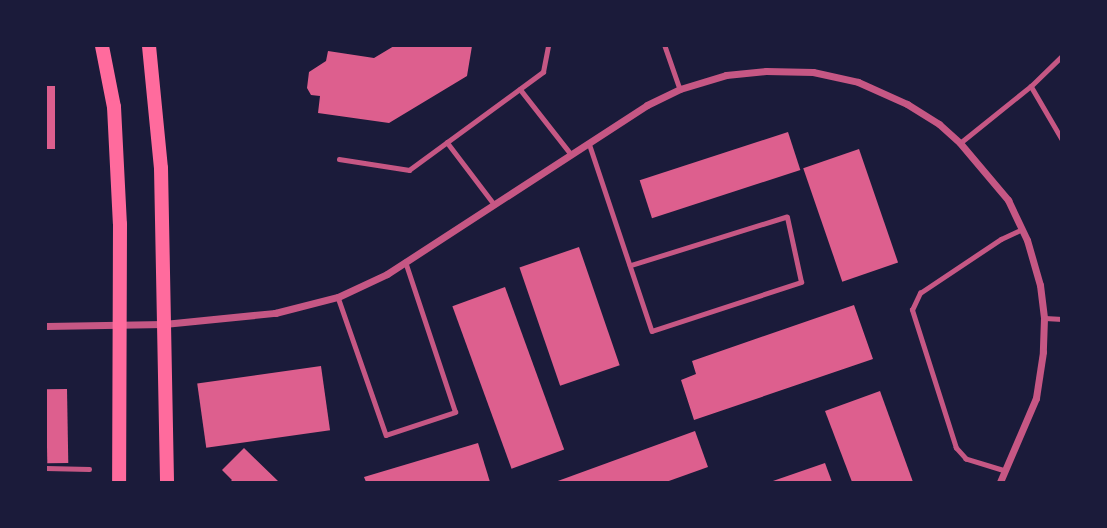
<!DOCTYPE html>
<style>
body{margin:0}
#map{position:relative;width:1107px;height:528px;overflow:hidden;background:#1b1b3a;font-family:Roboto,sans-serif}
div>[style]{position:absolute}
.building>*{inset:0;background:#dd5f8e;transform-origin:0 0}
.service>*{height:4.5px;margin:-2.25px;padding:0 2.25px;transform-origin:2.25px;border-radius:2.25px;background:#c65784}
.minor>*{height:7px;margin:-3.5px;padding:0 3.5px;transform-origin:3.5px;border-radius:3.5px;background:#c65784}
.secondary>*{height:14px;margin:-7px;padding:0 7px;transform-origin:7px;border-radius:7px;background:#ff6b9d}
span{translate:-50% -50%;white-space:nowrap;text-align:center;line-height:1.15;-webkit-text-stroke:5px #1b1b3a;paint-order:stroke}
.frame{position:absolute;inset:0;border:47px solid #1b1b3a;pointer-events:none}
</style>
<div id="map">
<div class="building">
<i style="clip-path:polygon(394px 46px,472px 46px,467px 76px,389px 123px,318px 113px,320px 96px,311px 95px,307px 88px,309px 72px,326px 61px,328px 51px,374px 58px)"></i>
<i style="left:46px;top:86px;width:9px;height:63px"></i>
<i style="left:788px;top:132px;width:40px;height:156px;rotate:72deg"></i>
<i style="left:859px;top:149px;width:120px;height:59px;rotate:71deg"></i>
<i style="left:579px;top:247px;width:125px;height:63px;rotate:71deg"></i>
<i style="left:505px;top:287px;width:173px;height:56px;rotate:70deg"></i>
<i style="clip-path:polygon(854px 305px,873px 359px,694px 420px,681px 380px,696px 374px,692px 361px)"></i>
<i style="left:321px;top:366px;width:65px;height:125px;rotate:82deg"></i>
<i style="left:67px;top:389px;width:74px;height:21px;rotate:89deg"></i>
<i style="clip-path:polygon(880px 391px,913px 482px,852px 482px,825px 411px)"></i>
<i style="clip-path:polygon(695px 431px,708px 467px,666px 482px,555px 482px)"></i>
<i style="clip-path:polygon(478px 443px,490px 482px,366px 482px,364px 477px)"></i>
<i style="clip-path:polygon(244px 448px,279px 482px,230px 482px,232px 480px,222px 470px)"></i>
<i style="clip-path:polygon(825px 463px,832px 482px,770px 482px)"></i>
</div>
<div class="service">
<i style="left:665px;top:46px;width:46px;rotate:70.8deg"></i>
<i style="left:1031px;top:86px;width:61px;rotate:59.7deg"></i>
<i style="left:520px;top:89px;width:83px;rotate:51.9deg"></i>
<i style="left:447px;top:142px;width:78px;rotate:52.8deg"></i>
<i style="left:589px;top:143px;width:198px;rotate:71.5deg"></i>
<i style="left:652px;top:331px;width:157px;rotate:-18.2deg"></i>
<i style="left:801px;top:282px;width:66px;rotate:-102.2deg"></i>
<i style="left:787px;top:217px;width:164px;rotate:162.7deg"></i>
<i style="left:960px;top:143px;width:91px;rotate:-38.8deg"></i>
<i style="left:1031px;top:86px;width:43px;rotate:-44.1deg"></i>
<i style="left:339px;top:159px;width:71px;rotate:8.9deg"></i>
<i style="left:409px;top:170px;width:166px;rotate:-36.2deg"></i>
<i style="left:543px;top:72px;width:26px;rotate:-79deg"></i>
<i style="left:338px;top:297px;width:146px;rotate:70.8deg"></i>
<i style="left:386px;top:435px;width:73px;rotate:-18.4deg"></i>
<i style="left:455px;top:412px;width:158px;rotate:-108.4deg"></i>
<i style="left:1045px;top:318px;width:17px;rotate:3deg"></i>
<i style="left:46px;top:468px;width:43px;rotate:1.3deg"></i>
<i style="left:1005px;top:471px;width:41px;rotate:-162.9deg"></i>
<i style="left:966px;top:459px;width:15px;rotate:-132deg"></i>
<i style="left:956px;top:448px;width:145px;rotate:-107.7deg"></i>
<i style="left:912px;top:310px;width:19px;rotate:-65deg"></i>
<i style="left:920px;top:293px;width:97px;rotate:-33.7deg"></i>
<i style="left:1001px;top:239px;width:23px;rotate:-25deg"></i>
</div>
<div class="minor">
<i style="left:46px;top:326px;width:118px;rotate:-1deg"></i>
<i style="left:164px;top:324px;width:112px;rotate:-5.7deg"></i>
<i style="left:275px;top:313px;width:65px;rotate:-14.3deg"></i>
<i style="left:338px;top:297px;width:54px;rotate:-25.1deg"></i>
<i style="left:387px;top:274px;width:310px;rotate:-33deg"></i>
<i style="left:647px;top:105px;width:37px;rotate:-26deg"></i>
<i style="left:680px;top:89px;width:48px;rotate:-16.9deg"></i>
<i style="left:726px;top:75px;width:40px;rotate:-5.7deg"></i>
<i style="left:766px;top:71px;width:47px;rotate:1.2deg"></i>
<i style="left:813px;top:72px;width:46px;rotate:12.5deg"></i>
<i style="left:858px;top:82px;width:54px;rotate:24.2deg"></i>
<i style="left:907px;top:104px;width:38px;rotate:32deg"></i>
<i style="left:939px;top:124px;width:28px;rotate:42deg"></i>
<i style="left:960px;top:143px;width:75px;rotate:49.9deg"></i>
<i style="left:1008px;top:200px;width:44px;rotate:64.6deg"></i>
<i style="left:1027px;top:240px;width:47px;rotate:73.9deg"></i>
<i style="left:1040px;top:285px;width:33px;rotate:83deg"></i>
<i style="left:1044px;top:318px;width:34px;rotate:92deg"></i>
<i style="left:1043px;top:352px;width:47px;rotate:98.7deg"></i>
<i style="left:1036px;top:398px;width:91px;rotate:113.2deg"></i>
</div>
<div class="secondary">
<i style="left:102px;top:46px;width:62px;rotate:78.9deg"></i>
<i style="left:114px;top:107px;width:117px;rotate:87.1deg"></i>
<i style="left:120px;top:224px;width:258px;rotate:90.2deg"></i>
<i style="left:149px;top:46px;width:123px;rotate:84.4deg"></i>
<i style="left:161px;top:168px;width:314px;rotate:88.9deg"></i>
</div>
<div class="frame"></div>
</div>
